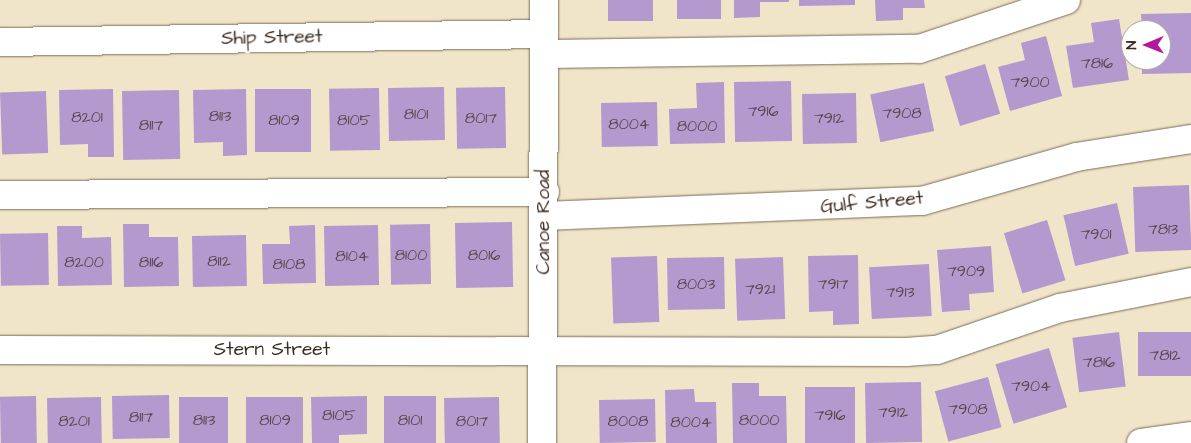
<!DOCTYPE html>
<style>
body{margin:0}
#map{position:relative;width:1191px;height:443px;overflow:hidden;background:#f0e5c9;font-family:"Architects Daughter",sans-serif}
div>[style]{position:absolute}
.building>*{inset:0;background:#b399ce;transform-origin:0 0}
.roads{filter:drop-shadow(0 0 1px #7a6b5a) drop-shadow(0 0 1px #7a6b5a)}
.minor>*{height:28px;margin:-14px;padding:0 14px;transform-origin:14px;border-radius:14px;background:#fff}
span{translate:-50% -50%;white-space:nowrap;text-align:center;line-height:1.15;-webkit-text-stroke:4.5px #fff;paint-order:stroke}
.number-label{font-size:16px;color:#59464a}
.number-label span{-webkit-text-stroke-width:0}
.street-label{font-size:19px;color:#3b2a1e}
.north{position:absolute;left:1121px;top:20px;width:50px;height:50px;box-sizing:border-box;background:#fff;border:1px solid #b1aaa5;border-radius:50%;rotate:269deg;font-size:14px;font-weight:700;line-height:20px;text-align:center;color:#3b2a1e}
.north::after{content:'';display:block;margin:auto;width:18px;height:22px;background:#b5179e;clip-path:polygon(50% 0,100% 100%,50% 72%,0 100%)}
</style>
<div id="map">
<div class="building">
<i style="left:608px;top:0;width:45px;height:21px"></i>
<i style="left:677px;top:0;width:44px;height:19px"></i>
<i style="clip-path:polygon(734px 0,789px 0,789px 2px,760px 2px,760px 17px,734px 18px)"></i>
<i style="clip-path:polygon(799px 0,855px 0,855px 5px,799px 6px)"></i>
<i style="clip-path:polygon(875px 0,924px 0,925px 8px,903px 8px,903px 20px,876px 21px)"></i>
<i style="clip-path:polygon(1191px 13px,1191px 73px,1142px 74px,1142px 60px,1161px 60px,1161px 30px,1142px 30px,1141px 14px)"></i>
<i style="clip-path:polygon(1119px 19px,1129px 80px,1073px 88px,1066px 46px,1094px 42px,1091px 23px)"></i>
<i style="clip-path:polygon(1046px 36px,1062px 96px,1010px 111px,998px 67px,1025px 60px,1021px 43px)"></i>
<i style="left:985px;top:64px;width:52px;height:42px;rotate:73deg"></i>
<i style="left:791px;top:81px;width:60px;height:57px;rotate:89deg"></i>
<i style="clip-path:polygon(724px 82px,725px 143px,670px 144px,669px 109px,697px 108px,696px 83px)"></i>
<i style="left:924px;top:83px;width:49px;height:55px;rotate:78deg"></i>
<i style="left:444px;top:87px;width:53px;height:56px;rotate:89deg"></i>
<i style="left:505px;top:87px;width:61px;height:49px;rotate:89deg"></i>
<i style="left:379px;top:88px;width:62px;height:50px;rotate:89deg"></i>
<i style="clip-path:polygon(113px 89px,114px 157px,88px 157px,88px 144px,60px 145px,59px 90px)"></i>
<i style="clip-path:polygon(246px 89px,247px 155px,223px 156px,223px 142px,194px 143px,193px 90px)"></i>
<i style="left:255px;top:89px;width:56px;height:63px"></i>
<i style="left:179px;top:90px;width:69px;height:57px;rotate:89deg"></i>
<i style="left:46px;top:91px;width:62px;height:46px;rotate:88deg"></i>
<i style="left:856px;top:93px;width:50px;height:54px;rotate:89deg"></i>
<i style="left:657px;top:102px;width:44px;height:56px;rotate:89deg"></i>
<i style="left:1189px;top:185px;width:65px;height:56px;rotate:88deg"></i>
<i style="left:1117px;top:203px;width:52px;height:55px;rotate:77deg"></i>
<i style="left:1047px;top:220px;width:63px;height:45px;rotate:73deg"></i>
<i style="left:512px;top:222px;width:65px;height:57px;rotate:89deg"></i>
<i style="clip-path:polygon(123px 224px,149px 224px,149px 237px,178px 237px,179px 286px,124px 287px)"></i>
<i style="left:430px;top:224px;width:60px;height:40px;rotate:89deg"></i>
<i style="clip-path:polygon(315px 225px,316px 283px,263px 284px,262px 244px,290px 244px,289px 226px)"></i>
<i style="left:378px;top:225px;width:60px;height:54px;rotate:89deg"></i>
<i style="clip-path:polygon(57px 226px,82px 226px,82px 238px,111px 237px,112px 285px,58px 286px)"></i>
<i style="left:48px;top:233px;width:52px;height:48px;rotate:89deg"></i>
<i style="left:246px;top:235px;width:51px;height:54px;rotate:89deg"></i>
<i style="clip-path:polygon(991px 246px,994px 292px,969px 294px,970px 310px,942px 312px,937px 250px)"></i>
<i style="clip-path:polygon(858px 255px,859px 324px,833px 325px,833px 311px,809px 312px,808px 256px)"></i>
<i style="left:657px;top:256px;width:66px;height:46px;rotate:88deg"></i>
<i style="left:724px;top:257px;width:52px;height:57px;rotate:89deg"></i>
<i style="left:783px;top:257px;width:62px;height:48px;rotate:88deg"></i>
<i style="left:929px;top:264px;width:52px;height:60px;rotate:87deg"></i>
<i style="left:1119px;top:332px;width:55px;height:47px;rotate:83deg"></i>
<i style="left:1191px;top:332px;width:44px;height:53px;rotate:90deg"></i>
<i style="left:1049px;top:348px;width:62px;height:56px;rotate:73deg"></i>
<i style="left:988px;top:377px;width:52px;height:55px;rotate:75deg"></i>
<i style="left:921px;top:382px;width:60px;height:56px;rotate:89deg"></i>
<i style="clip-path:polygon(732px 383px,759px 383px,759px 396px,786px 396px,787px 443px,733px 443px)"></i>
<i style="left:805px;top:387px;width:50px;height:56px"></i>
<i style="clip-path:polygon(694px 389px,695px 402px,716px 402px,717px 443px,666px 443px,665px 390px)"></i>
<i style="left:169px;top:395px;width:43px;height:57px;rotate:89deg"></i>
<i style="left:36px;top:396px;width:47px;height:36px;rotate:89deg"></i>
<i style="clip-path:polygon(367px 396px,367px 434px,339px 435px,339px 443px,312px 443px,311px 397px)"></i>
<i style="left:436px;top:396px;width:47px;height:52px;rotate:90deg"></i>
<i style="left:101px;top:397px;width:46px;height:54px;rotate:89deg"></i>
<i style="left:179px;top:397px;width:49px;height:46px"></i>
<i style="left:303px;top:397px;width:46px;height:57px;rotate:90deg"></i>
<i style="left:499px;top:397px;width:46px;height:55px;rotate:89deg"></i>
<i style="left:655px;top:399px;width:43px;height:56px;rotate:89deg"></i>
</div>
<div class="roads">
<div class="minor">
<i style="left:0;top:42px;width:544px;rotate:-0.84deg"></i>
<i style="left:544px;top:54px;width:375px;rotate:-0.8deg"></i>
<i style="left:919px;top:49px;width:155px;rotate:-18.4deg"></i>
<i style="left:0;top:195px;width:545px;rotate:-0.32deg"></i>
<i style="left:545px;top:216px;width:377px;rotate:-2.3deg"></i>
<i style="left:922px;top:201px;width:160px;rotate:-15.9deg"></i>
<i style="left:1076px;top:157px;width:116px;rotate:-8.9deg"></i>
<i style="left:0;top:350px;width:906px;rotate:0.13deg"></i>
<i style="left:906px;top:352px;width:31px;rotate:-4deg"></i>
<i style="left:937px;top:350px;width:130px;rotate:-18.9deg"></i>
<i style="left:1060px;top:308px;width:134px;rotate:-11.2deg"></i>
<i style="left:542px;top:443px;width:443px;rotate:-89.7deg"></i>
<i style="left:1141px;top:443px;width:50px;rotate:-8deg"></i>
</div>
</div>
<div class="number-label">
<span style="left:1097px;top:63px">7816</span>
<span style="left:1030px;top:82px">7900</span>
<span style="left:763px;top:111px">7916</span>
<span style="left:902px;top:113px">7908</span>
<span style="left:416px;top:114px">8101</span>
<span style="left:220px;top:116px">8113</span>
<span style="left:87px;top:117px">8201</span>
<span style="left:481px;top:118px">8017</span>
<span style="left:829px;top:118px">7912</span>
<span style="left:284px;top:120px">8109</span>
<span style="left:354px;top:120px">8105</span>
<span style="left:629px;top:124px">8004</span>
<span style="left:151px;top:125px">8117</span>
<span style="left:697px;top:126px">8000</span>
<span style="left:1163px;top:229px">7813</span>
<span style="left:1096px;top:234px">7901</span>
<span style="left:411px;top:255px">8100</span>
<span style="left:484px;top:255px">8016</span>
<span style="left:352px;top:256px">8104</span>
<span style="left:219px;top:261px">8112</span>
<span style="left:84px;top:262px">8200</span>
<span style="left:151px;top:262px">8116</span>
<span style="left:289px;top:264px">8108</span>
<span style="left:966px;top:271px">7909</span>
<span style="left:696px;top:284px">8003</span>
<span style="left:833px;top:284px">7917</span>
<span style="left:760px;top:289px">7921</span>
<span style="left:900px;top:292px">7913</span>
<span style="left:1165px;top:355px">7812</span>
<span style="left:1099px;top:362px">7816</span>
<span style="left:1031px;top:386px">7904</span>
<span style="left:968px;top:409px">7908</span>
<span style="left:893px;top:412px">7912</span>
<span style="left:339px;top:415px">8105</span>
<span style="left:830px;top:415px">7916</span>
<span style="left:141px;top:417px">8117</span>
<span style="left:204px;top:420px">8113</span>
<span style="left:275px;top:420px">8109</span>
<span style="left:410px;top:420px">8101</span>
<span style="left:759px;top:420px">8000</span>
<span style="left:74px;top:421px">8201</span>
<span style="left:472px;top:421px">8017</span>
<span style="left:628px;top:421px">8008</span>
<span style="left:691px;top:422px">8004</span>
</div>
<div class="street-label">
<span style="left:272px;top:38px;rotate:-1deg">Ship Street</span>
<span style="left:872px;top:203px;rotate:-5deg">Gulf Street</span>
<span style="left:544px;top:222px;rotate:-90deg">Canoe Road</span>
<span style="left:272px;top:350px">Stern Street</span>
</div>
<div class="north">N</div>
</div>
